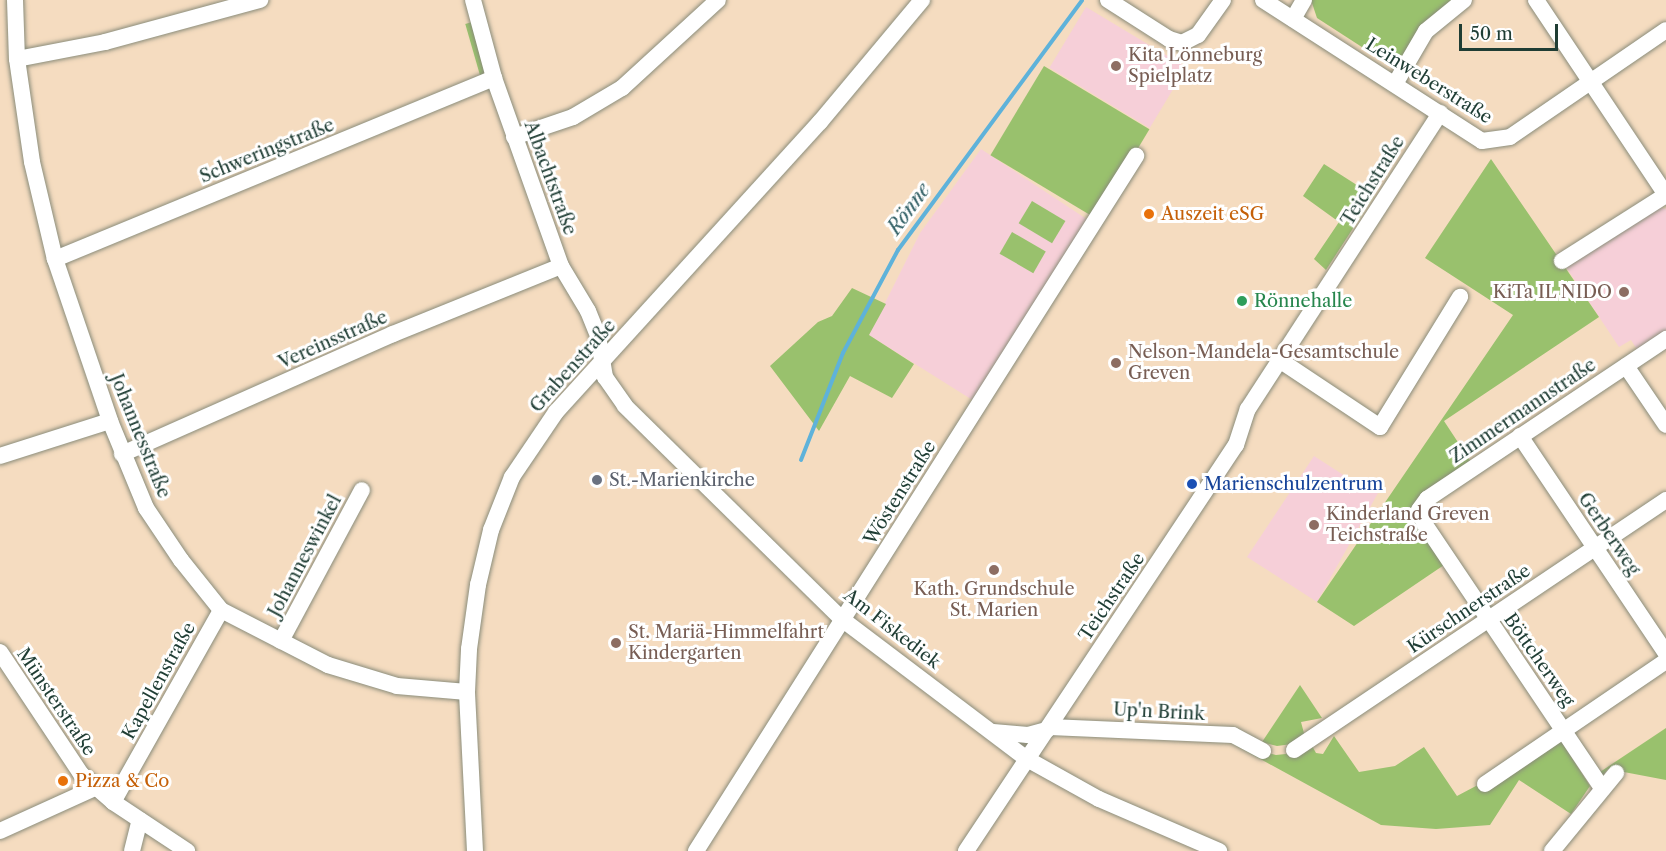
<!DOCTYPE html>
<meta charset="utf-8">
<style>
body{margin:0}
#map{position:relative;width:1666px;height:851px;overflow:hidden;background:#f5dcc0;font-family:"Libre Caslon Text",serif}
div>[style]{position:absolute}
.built>*{inset:0;background:#f6cfd8;transform-origin:0 0}
.green>*{inset:0;background:#99c16d;transform-origin:0 0}
.stream>*{height:4px;margin:-2px;padding:0 2px;transform-origin:2px;border-radius:2px;background:#5eb2da}
.roads{filter:drop-shadow(0 0 2px #8a8c7a) drop-shadow(0 0 2px #8a8c7a)}
.minor>*{height:16px;margin:-8px;padding:0 8px;transform-origin:8px;border-radius:8px;background:#fff}
.dots>*{width:16px;height:16px;translate:-50% -50%;box-sizing:border-box;border:3px solid #fff;border-radius:50%}
span{translate:-50% -50%;white-space:nowrap;text-align:center;line-height:1.15;-webkit-text-stroke:6px #fff;paint-order:stroke}
.education-label{font-size:18px;color:#785e54}
.left{translate:0 -50%;text-align:left}
.right{translate:-100% -50%;text-align:right}
.street-label{font-size:18px;color:#1f3d34}
.food-label{font-size:18px;color:#c56008}
.leisure-label{font-size:18px;color:#27864d}
.worship-label{font-size:18px;color:#5b616d}
.transit-label{font-size:18px;color:#164399}
.water-label{font-size:20px;color:#326066;font-style:italic}
.scale{position:absolute;left:1459px;top:24px;width:99px;height:27px;box-sizing:border-box;border:3px solid #1f3d34;border-top:0;padding-left:8px;font-size:18px;line-height:21px;white-space:nowrap;color:#1f3d34;-webkit-text-stroke:4px #fff;paint-order:stroke}
</style>
<div id="map">
<div class="built">
<i style="left:1086px;top:7px;width:117px;height:71px;rotate:31deg"></i>
<i style="clip-path:polygon(981px 149px,1088px 220px,974px 401px,869px 335px,920px 233px)"></i>
<i style="clip-path:polygon(1657px 207px,1666px 209px,1666px 332px,1638px 351px,1631px 340px,1619px 347px,1566px 267px)"></i>
<i style="clip-path:polygon(1314px 456px,1370px 492px,1378px 493px,1317px 602px,1247px 557px)"></i>
</div>
<div class="green">
<i style="clip-path:polygon(1311px 0,1456px 0,1396px 63px,1385px 62px,1317px 18px)"></i>
<i style="left:472px;top:22px;width:55px;height:7px;rotate:74deg"></i>
<i style="left:1044px;top:66px;width:123px;height:104px;rotate:31deg"></i>
<i style="clip-path:polygon(1491px 159px,1599px 317px,1444px 421px,1471px 462px,1418px 498px,1411px 514px,1444px 565px,1354px 626px,1317px 602px,1513px 315px,1425px 258px)"></i>
<i style="clip-path:polygon(1324px 164px,1374px 196px,1326px 270px,1314px 259px,1339px 222px,1303px 196px)"></i>
<i style="left:1032px;top:201px;width:39px;height:26px;rotate:31deg"></i>
<i style="left:1012px;top:232px;width:39px;height:25px;rotate:30deg"></i>
<i style="clip-path:polygon(852px 288px,886px 304px,869px 335px,914px 364px,892px 398px,850px 376px,819px 431px,770px 366px,818px 322px,832px 316px)"></i>
<i style="clip-path:polygon(1300px 685px,1322px 718px,1301px 722px,1305px 737px,1292px 744px,1277px 746px,1262px 742px)"></i>
<i style="clip-path:polygon(1666px 728px,1666px 780px,1608px 769px,1600px 778px,1597px 774px)"></i>
<i style="clip-path:polygon(1334px 736px,1359px 772px,1395px 766px,1424px 747px,1457px 796px,1561px 741px,1590px 786px,1571px 814px,1519px 780px,1490px 825px,1436px 829px,1381px 825px,1231px 743px,1276px 755px,1295px 753px,1311px 744px,1316px 753px,1323px 754px)"></i>
</div>
<div class="stream">
<i style="left:801px;top:460px;width:115px;rotate:-68.6deg"></i>
<i style="left:843px;top:353px;width:117px;rotate:-61.9deg"></i>
<i style="left:898px;top:250px;width:310px;rotate:-53.6deg"></i>
</div>
<div class="roads">
<div class="minor">
<i style="left:15px;top:0;width:59px;rotate:88.1deg"></i>
<i style="left:17px;top:59px;width:104px;rotate:81.7deg"></i>
<i style="left:32px;top:162px;width:100px;rotate:76.7deg"></i>
<i style="left:55px;top:259px;width:171px;rotate:71.2deg"></i>
<i style="left:110px;top:421px;width:94px;rotate:67.5deg"></i>
<i style="left:146px;top:508px;width:63px;rotate:56.1deg"></i>
<i style="left:181px;top:560px;width:64px;rotate:51.3deg"></i>
<i style="left:221px;top:610px;width:120px;rotate:27.2deg"></i>
<i style="left:328px;top:665px;width:72px;rotate:16.9deg"></i>
<i style="left:397px;top:686px;width:70px;rotate:4.9deg"></i>
<i style="left:473px;top:0;width:81px;rotate:74.9deg"></i>
<i style="left:494px;top:78px;width:200px;rotate:70.4deg"></i>
<i style="left:561px;top:266px;width:52px;rotate:59deg"></i>
<i style="left:588px;top:311px;width:27px;rotate:68deg"></i>
<i style="left:598px;top:336px;width:42px;rotate:80.3deg"></i>
<i style="left:605px;top:377px;width:35px;rotate:55deg"></i>
<i style="left:625px;top:406px;width:305px;rotate:44.5deg"></i>
<i style="left:843px;top:620px;width:231px;rotate:37.1deg"></i>
<i style="left:1027px;top:759px;width:82px;rotate:29.1deg"></i>
<i style="left:1099px;top:799px;width:131px;rotate:23.4deg"></i>
<i style="left:1108px;top:0;width:72px;rotate:32.6deg"></i>
<i style="left:1169px;top:39px;width:14px;rotate:17deg"></i>
<i style="left:1182px;top:43px;width:18px;rotate:-27deg"></i>
<i style="left:1198px;top:35px;width:43px;rotate:-54.5deg"></i>
<i style="left:1263px;top:0;width:260px;rotate:32.8deg"></i>
<i style="left:1482px;top:141px;width:28px;rotate:-8deg"></i>
<i style="left:1510px;top:137px;width:189px;rotate:-34.4deg"></i>
<i style="left:1536px;top:0;width:234px;rotate:56.3deg"></i>
<i style="left:1293px;top:19px;width:22px;rotate:-60deg"></i>
<i style="left:17px;top:59px;width:90px;rotate:-10.9deg"></i>
<i style="left:105px;top:42px;width:161px;rotate:-15.2deg"></i>
<i style="left:1395px;top:84px;width:61px;rotate:-59.7deg"></i>
<i style="left:1426px;top:31px;width:49px;rotate:-39.2deg"></i>
<i style="left:514px;top:137px;width:62px;rotate:-18.7deg"></i>
<i style="left:573px;top:117px;width:57px;rotate:-30.6deg"></i>
<i style="left:622px;top:88px;width:130px;rotate:-42.5deg"></i>
<i style="left:55px;top:259px;width:475px;rotate:-22.4deg"></i>
<i style="left:1562px;top:261px;width:123px;rotate:-32.4deg"></i>
<i style="left:1281px;top:361px;width:119px;rotate:33.7deg"></i>
<i style="left:1380px;top:427px;width:153px;rotate:-58.4deg"></i>
<i style="left:1626px;top:366px;width:71px;rotate:55.9deg"></i>
<i style="left:1520px;top:436px;width:262px;rotate:56.1deg"></i>
<i style="left:122px;top:454px;width:296px;rotate:-23.9deg"></i>
<i style="left:393px;top:334px;width:181px;rotate:-22deg"></i>
<i style="left:0;top:456px;width:115px;rotate:-17.7deg"></i>
<i style="left:281px;top:641px;width:171px;rotate:-61.8deg"></i>
<i style="left:0;top:652px;width:146px;rotate:56.4deg"></i>
<i style="left:81px;top:774px;width:43px;rotate:41.2deg"></i>
<i style="left:113px;top:802px;width:89px;rotate:33.5deg"></i>
<i style="left:1050px;top:727px;width:183px;rotate:2.5deg"></i>
<i style="left:1233px;top:735px;width:34px;rotate:28deg"></i>
<i style="left:993px;top:732px;width:35px;rotate:5deg"></i>
<i style="left:1028px;top:735px;width:20px;rotate:-15deg"></i>
<i style="left:1294px;top:750px;width:448px;rotate:-33.9deg"></i>
<i style="left:1485px;top:784px;width:219px;rotate:-34.2deg"></i>
<i style="left:1602px;top:788px;width:317px;rotate:-123.9deg"></i>
<i style="left:1425px;top:525px;width:16px;rotate:-112deg"></i>
<i style="left:1419px;top:510px;width:14px;rotate:-54deg"></i>
<i style="left:1427px;top:499px;width:288px;rotate:-33.8deg"></i>
<i style="left:113px;top:802px;width:220px;rotate:-60.6deg"></i>
<i style="left:0;top:831px;width:104px;rotate:-24.4deg"></i>
<i style="left:132px;top:851px;width:32px;rotate:-76deg"></i>
<i style="left:475px;top:851px;width:159px;rotate:-92.9deg"></i>
<i style="left:467px;top:692px;width:43px;rotate:-87.3deg"></i>
<i style="left:469px;top:649px;width:65px;rotate:-82deg"></i>
<i style="left:478px;top:585px;width:57px;rotate:-76.7deg"></i>
<i style="left:491px;top:530px;width:57px;rotate:-68.4deg"></i>
<i style="left:512px;top:477px;width:78px;rotate:-55.9deg"></i>
<i style="left:556px;top:412px;width:392px;rotate:-47.7deg"></i>
<i style="left:820px;top:122px;width:159px;rotate:-50.1deg"></i>
<i style="left:696px;top:851px;width:823px;rotate:-57.66deg"></i>
<i style="left:966px;top:851px;width:488px;rotate:-56.4deg"></i>
<i style="left:1236px;top:445px;width:38px;rotate:-72deg"></i>
<i style="left:1248px;top:409px;width:353px;rotate:-57deg"></i>
<i style="left:1552px;top:851px;width:101px;rotate:-50.6deg"></i>
</div>
</div>
<div class="dots">
<i style="left:1116px;top:66px;background:#8d6e63"></i>
<i style="left:1149px;top:214px;background:#e8710a"></i>
<i style="left:1624px;top:292px;background:#8d6e63"></i>
<i style="left:1242px;top:301px;background:#2e9e5b"></i>
<i style="left:1116px;top:363px;background:#8d6e63"></i>
<i style="left:597px;top:480px;background:#6b7280"></i>
<i style="left:1192px;top:484px;background:#1a4fb4"></i>
<i style="left:1314px;top:525px;background:#8d6e63"></i>
<i style="left:994px;top:570px;background:#8d6e63"></i>
<i style="left:616px;top:643px;background:#8d6e63"></i>
<i style="left:63px;top:781px;background:#e8710a"></i>
</div>
<div class="education-label">
<span class="left" style="left:1128px;top:66px">Kita Lönneburg<br>Spielplatz</span>
<span class="right" style="left:1612px;top:292px">KiTa IL NIDO</span>
<span class="left" style="left:1128px;top:363px">Nelson-Mandela-Gesamtschule<br>Greven</span>
<span class="left" style="left:1326px;top:525px">Kinderland Greven<br>Teichstraße</span>
<span style="left:994px;top:600px">Kath. Grundschule<br>St. Marien</span>
<span class="left" style="left:628px;top:643px">St. Mariä-Himmelfahrt<br>Kindergarten</span>
</div>
<div class="street-label">
<span style="left:1429px;top:81px;rotate:32deg">Leinweberstraße</span>
<span style="left:267px;top:151px;rotate:-22deg">Schweringstraße</span>
<span style="left:550px;top:178px;rotate:70deg">Albachtstraße</span>
<span style="left:1373px;top:181px;rotate:-58deg">Teichstraße</span>
<span style="left:333px;top:340px;rotate:-24deg">Vereinsstraße</span>
<span style="left:573px;top:366px;rotate:-48deg">Grabenstraße</span>
<span style="left:1523px;top:411px;rotate:-34deg">Zimmermannstraße</span>
<span style="left:140px;top:436px;rotate:68deg">Johannesstraße</span>
<span style="left:900px;top:493px;rotate:-58deg">Wöstenstraße</span>
<span style="left:1609px;top:534px;rotate:56deg">Gerberweg</span>
<span style="left:305px;top:556px;rotate:-62deg">Johanneswinkel</span>
<span style="left:1112px;top:597px;rotate:-56deg">Teichstraße</span>
<span style="left:1469px;top:609px;rotate:-34deg">Kürschnerstraße</span>
<span style="left:892px;top:629px;rotate:38deg">Am Fiskediek</span>
<span style="left:1539px;top:660px;rotate:55deg">Böttcherweg</span>
<span style="left:159px;top:681px;rotate:-61deg">Kapellenstraße</span>
<span style="left:56px;top:702px;rotate:56deg">Münsterstraße</span>
<span style="left:1159px;top:712px;rotate:3deg">Up'n Brink</span>
</div>
<div class="food-label">
<span class="left" style="left:1161px;top:214px">Auszeit eSG</span>
<span class="left" style="left:75px;top:781px">Pizza &amp; Co</span>
</div>
<div class="leisure-label">
<span class="left" style="left:1254px;top:301px">Rönnehalle</span>
</div>
<div class="worship-label">
<span class="left" style="left:609px;top:480px">St.-Marienkirche</span>
</div>
<div class="transit-label">
<span class="left" style="left:1204px;top:484px">Marienschulzentrum</span>
</div>
<div class="water-label">
<span style="left:909px;top:209px;rotate:-54deg">Rönne</span>
</div>
<div class="scale">50 m</div>
</div>
